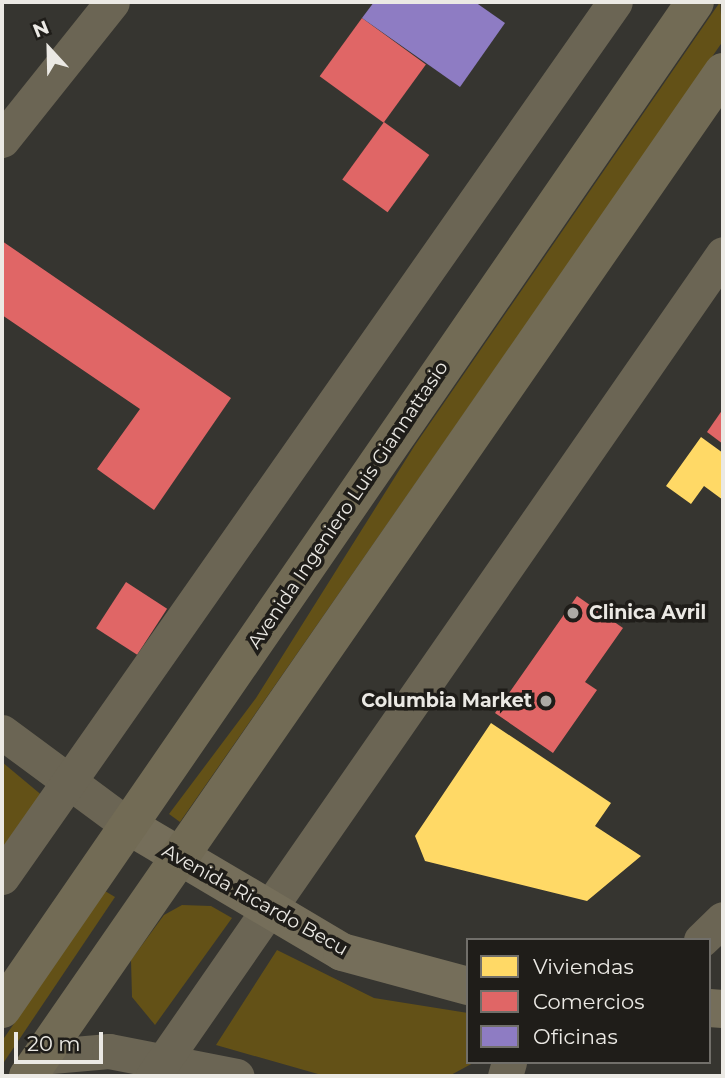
<!DOCTYPE html>
<style>
body{margin:0}
#map{position:relative;width:725px;height:1078px;overflow:hidden;background:#363530;font-family:Montserrat,sans-serif}
div>[style]{position:absolute}
.green>*{inset:0;background:#635117}
.homes>*{inset:0;background:#ffd966}
.shops>*{inset:0;background:#e06666;transform-origin:0 0}
.offices>*{inset:0;background:#8e7cc3}
.street>*{height:35px;margin:-17.5px;padding:0 17.5px;transform-origin:17.5px;border-radius:17.5px;background:#6b6554}
.secondary>*{height:38px;margin:-19px;padding:0 19px;transform-origin:19px;border-radius:19px;background:#756e5a}
.primary>*{height:38px;margin:-19px;padding:0 19px;transform-origin:19px;border-radius:19px;background:#726b55}
.dots>*{width:19px;height:19px;translate:-50% -50%;box-sizing:border-box;border:4px solid #1f1d19;border-radius:50%}
span{translate:-50% -50%;white-space:nowrap;text-align:center;line-height:1.15;-webkit-text-stroke:7px #1f1d19;paint-order:stroke}
.street-label{font-size:19px;color:#ebe9e4}
.poi-label{font-size:19px;color:#ebe9e4;font-weight:700}
.left{translate:0 -50%;text-align:left}
.right{translate:-100% -50%;text-align:right}
.frame{position:absolute;inset:0;border:4px solid #ebe9e4;pointer-events:none}
.legend{position:absolute;left:466px;top:938px;width:245px;height:126px;box-sizing:border-box;background:#1f1d19;border:2px solid #716f6a;margin:0;padding:9px 12px;list-style:none;font-size:21px;color:#ebe9e4}
.legend li{display:flex;align-items:center;gap:14px;height:35px}
.legend b{width:35px;border:2px solid #716f6a}
.north{position:absolute;left:14px;top:14px;width:70px;height:70px;-webkit-text-stroke:5px #1f1d19;paint-order:stroke;rotate:338deg;font-size:19px;font-weight:700;line-height:28px;text-align:center;color:#ebe9e4}
.north::after{content:'';display:block;margin:auto;width:24px;height:32px;background:#ebe9e4;clip-path:polygon(50% 0,100% 100%,50% 72%,0 100%)}
.scale{position:absolute;left:14px;top:1032px;width:89px;height:32px;box-sizing:border-box;border:4px solid #ebe9e4;border-top:0;padding-left:9px;font-size:21px;line-height:24px;white-space:nowrap;color:#ebe9e4;-webkit-text-stroke:5px #1f1d19;paint-order:stroke}
</style>
<div id="map">
<div class="green">
<i style="clip-path:polygon(720px 2px,723px 41px,180px 822px,169px 814px,256px 698px,415px 445px)"></i>
<i style="clip-path:polygon(2px 762px,44px 797px,2px 860px)"></i>
<i style="clip-path:polygon(105px 891px,115px 897px,2px 1065px,2px 1041px)"></i>
<i style="clip-path:polygon(182px 905px,211px 906px,232px 918px,155px 1025px,132px 997px,131px 960px,164px 915px)"></i>
<i style="clip-path:polygon(277px 950px,374px 998px,468px 1013px,468px 1062px,475px 1062px,449px 1076px,325px 1076px,216px 1045px)"></i>
</div>
<div class="homes">
<i style="clip-path:polygon(701px 437px,723px 453px,723px 500px,704px 486px,691px 504px,666px 486px)"></i>
<i style="clip-path:polygon(491px 723px,611px 803px,595px 826px,641px 856px,587px 901px,425px 861px,415px 836px)"></i>
</div>
<div class="shops">
<i style="left:362px;top:18px;width:79px;height:72px;rotate:36deg"></i>
<i style="left:384px;top:122px;width:56px;height:71px;rotate:36deg"></i>
<i style="clip-path:polygon(2px 241px,231px 398px,154px 510px,97px 469px,140px 409px,2px 315px)"></i>
<i style="clip-path:polygon(723px 409px,723px 444px,707px 432px)"></i>
<i style="left:126px;top:582px;width:49px;height:55px;rotate:33deg"></i>
<i style="clip-path:polygon(577px 596px,623px 628px,585px 682px,597px 690px,553px 753px,495px 713px)"></i>
</div>
<div class="offices">
<i style="clip-path:polygon(374px 2px,475px 2px,505px 23px,460px 87px,362px 18px)"></i>
</div>
<div class="street">
<i style="left:2px;top:140px;width:176px;rotate:-51.4deg"></i>
<i style="left:2px;top:732px;width:158px;rotate:36.5deg"></i>
<i style="left:2px;top:877px;width:1068px;rotate:-54.99deg"></i>
<i style="left:701px;top:940px;width:30px;rotate:-44deg"></i>
<i style="left:40px;top:1057px;width:69px;rotate:-5deg"></i>
<i style="left:109px;top:1051px;width:130px;rotate:11.1deg"></i>
<i style="left:153px;top:1076px;width:1000px;rotate:-55.26deg"></i>
<i style="left:505px;top:1076px;width:15px;rotate:-74deg"></i>
</div>
<div class="secondary">
<i style="left:129px;top:826px;width:247px;rotate:30.6deg"></i>
<i style="left:342px;top:952px;width:131px;rotate:15.1deg"></i>
<i style="left:709px;top:1008px;width:14px;rotate:4deg"></i>
</div>
<div class="primary">
<i style="left:2px;top:1009px;width:1222px;rotate:-55.46deg"></i>
<i style="left:28px;top:1076px;width:1221px;rotate:-55.31deg"></i>
</div>
<div class="dots">
<i style="left:573px;top:613px;background:#acaaa5"></i>
<i style="left:546px;top:701px;background:#acaaa5"></i>
</div>
<div class="street-label">
<span style="left:348px;top:505px;rotate:-56deg">Avenida Ingeniero Luis Giannattasio</span>
<span style="left:255px;top:900px;rotate:29deg">Avenida Ricardo Becu</span>
</div>
<div class="poi-label">
<span class="left" style="left:589px;top:613px">Clinica Avril</span>
<span class="right" style="left:532px;top:701px">Columbia Market</span>
</div>
<div class="frame"></div>
<ul class="legend">
<li><b style="height:19px;background:#ffd966"></b>Viviendas</li>
<li><b style="height:19px;background:#e06666"></b>Comercios</li>
<li><b style="height:19px;background:#8e7cc3"></b>Oficinas</li>
</ul>
<div class="north">N</div>
<div class="scale">20 m</div>
</div>
